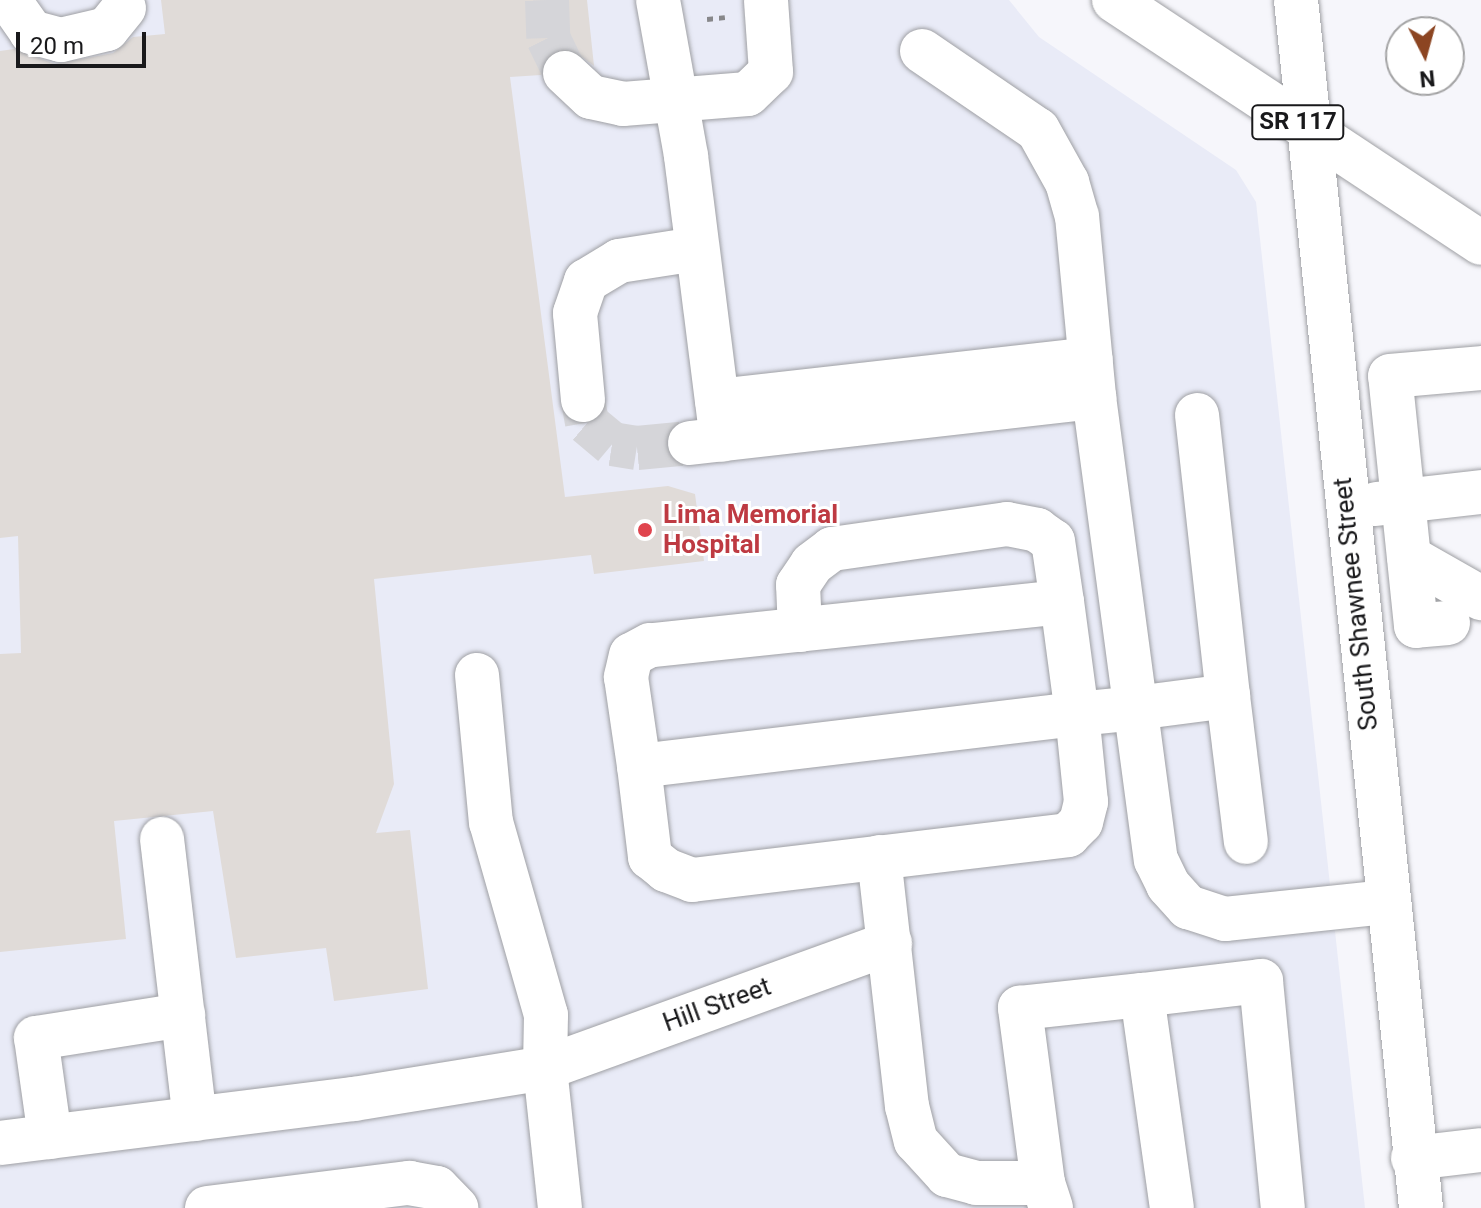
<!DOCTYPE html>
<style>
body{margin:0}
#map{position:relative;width:1481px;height:1208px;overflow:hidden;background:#f6f6fb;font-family:Roboto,sans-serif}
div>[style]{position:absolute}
.built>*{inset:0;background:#e9ebf7}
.building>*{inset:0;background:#e0dbd8}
.minor-tunnel>*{height:44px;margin-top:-22px;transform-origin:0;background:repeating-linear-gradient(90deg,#d5d5d9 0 44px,transparent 0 66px)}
.path>*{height:5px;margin-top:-2.5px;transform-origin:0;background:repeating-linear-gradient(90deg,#87878a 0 6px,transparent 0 12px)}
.roads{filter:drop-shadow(0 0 2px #9fa0a4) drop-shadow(0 0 2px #9fa0a4)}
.minor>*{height:44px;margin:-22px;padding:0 22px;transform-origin:22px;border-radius:22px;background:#fff}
.major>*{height:44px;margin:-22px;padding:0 22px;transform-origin:22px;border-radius:22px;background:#fff}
.dots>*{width:22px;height:22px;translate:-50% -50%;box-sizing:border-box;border:4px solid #fff;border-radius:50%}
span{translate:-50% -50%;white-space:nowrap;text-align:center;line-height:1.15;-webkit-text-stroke:6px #fff;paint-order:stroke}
.shield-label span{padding:2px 6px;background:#fff;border:2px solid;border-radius:6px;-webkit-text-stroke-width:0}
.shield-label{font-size:24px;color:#19191b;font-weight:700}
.health-label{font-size:26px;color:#be3a42;font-weight:700}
.left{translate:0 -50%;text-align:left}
.street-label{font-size:26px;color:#19191b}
.north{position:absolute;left:1385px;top:16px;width:80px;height:80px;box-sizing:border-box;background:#fff;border:2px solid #a3a3a4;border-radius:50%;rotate:174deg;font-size:22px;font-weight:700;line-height:32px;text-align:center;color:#19191b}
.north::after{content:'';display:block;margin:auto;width:28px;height:36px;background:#8c4522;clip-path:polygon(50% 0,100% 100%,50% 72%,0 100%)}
.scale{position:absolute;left:16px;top:32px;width:130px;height:36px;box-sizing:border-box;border:4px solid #19191b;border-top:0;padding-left:10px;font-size:24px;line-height:28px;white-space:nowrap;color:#19191b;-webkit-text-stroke:6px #fff;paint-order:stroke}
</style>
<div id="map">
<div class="built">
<i style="clip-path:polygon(0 0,1009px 0,1039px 37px,1236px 170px,1256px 202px,1365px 1208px,0 1208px)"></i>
</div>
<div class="building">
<i style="clip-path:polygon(161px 0,587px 0,594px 66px,571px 49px,558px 49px,546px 57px,541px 75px,510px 77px,565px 497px,668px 486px,695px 494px,704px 561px,594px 574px,591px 555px,374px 579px,394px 784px,376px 833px,410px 830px,428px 989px,334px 1001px,326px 948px,236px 958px,213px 811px,114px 821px,126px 939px,0 952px,0 654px,21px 653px,18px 536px,0 538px,0 51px,14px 49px,55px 64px,113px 53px,133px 37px,165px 34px)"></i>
</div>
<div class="minor-tunnel">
<i style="left:547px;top:0;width:38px;rotate:88deg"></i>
<i style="left:548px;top:38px;width:39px;rotate:64deg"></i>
<i style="left:583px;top:400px;width:23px;rotate:80deg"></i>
<i style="left:587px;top:423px;width:33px;rotate:40deg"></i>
<i style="left:612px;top:444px;width:25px;rotate:9deg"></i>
<i style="left:637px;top:448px;width:53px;rotate:-5.4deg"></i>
</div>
<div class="path">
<i style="left:707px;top:19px;width:18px;rotate:-6deg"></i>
</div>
<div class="roads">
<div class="minor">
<i style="left:9px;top:0;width:39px;rotate:55deg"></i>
<i style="left:31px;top:32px;width:31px;rotate:15deg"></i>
<i style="left:61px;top:40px;width:47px;rotate:-13.4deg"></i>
<i style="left:107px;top:29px;width:27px;rotate:-51deg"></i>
<i style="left:658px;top:0;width:158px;rotate:79.8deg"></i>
<i style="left:686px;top:156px;width:286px;rotate:82.8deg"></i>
<i style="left:1296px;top:0;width:1214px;rotate:84.09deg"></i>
<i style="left:922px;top:51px;width:140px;rotate:34.3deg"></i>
<i style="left:1038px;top:130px;width:60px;rotate:60.9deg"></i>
<i style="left:1067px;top:182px;width:35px;rotate:74deg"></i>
<i style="left:1077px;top:216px;width:182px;rotate:84.6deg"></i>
<i style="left:1094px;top:397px;width:467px;rotate:82.4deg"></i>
<i style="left:1156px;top:860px;width:28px;rotate:64deg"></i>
<i style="left:1168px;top:885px;width:30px;rotate:48deg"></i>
<i style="left:1188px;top:907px;width:39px;rotate:18deg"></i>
<i style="left:1225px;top:919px;width:163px;rotate:-6deg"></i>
<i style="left:565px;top:73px;width:35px;rotate:43deg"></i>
<i style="left:591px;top:97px;width:33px;rotate:12deg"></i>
<i style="left:623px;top:104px;width:125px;rotate:-4.6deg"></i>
<i style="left:748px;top:94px;width:32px;rotate:-44deg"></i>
<i style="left:771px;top:72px;width:72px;rotate:-94deg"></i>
<i style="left:583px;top:400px;width:87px;rotate:-95.3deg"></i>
<i style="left:575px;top:313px;width:34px;rotate:-71deg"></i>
<i style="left:586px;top:281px;width:39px;rotate:-31deg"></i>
<i style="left:619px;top:261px;width:78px;rotate:-8.9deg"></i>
<i style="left:717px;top:401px;width:376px;rotate:-6.4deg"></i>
<i style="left:1197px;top:415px;width:283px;rotate:83.7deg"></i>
<i style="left:690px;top:443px;width:407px;rotate:-6.5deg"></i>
<i style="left:1376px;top:504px;width:106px;rotate:-6.5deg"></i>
<i style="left:1409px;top:557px;width:83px;rotate:29.7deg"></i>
<i style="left:1448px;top:623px;width:32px;rotate:175deg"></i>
<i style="left:1416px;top:626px;width:251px;rotate:-95.9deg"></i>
<i style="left:1390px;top:376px;width:91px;rotate:-5deg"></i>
<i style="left:800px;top:630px;width:45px;rotate:-92.5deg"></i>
<i style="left:798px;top:585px;width:25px;rotate:-56deg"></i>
<i style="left:812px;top:564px;width:25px;rotate:-37deg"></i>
<i style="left:832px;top:549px;width:177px;rotate:-8.1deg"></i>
<i style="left:1007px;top:524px;width:31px;rotate:11deg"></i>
<i style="left:1037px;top:530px;width:19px;rotate:35deg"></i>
<i style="left:1053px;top:541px;width:62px;rotate:81.6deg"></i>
<i style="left:477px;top:675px;width:148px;rotate:84.6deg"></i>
<i style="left:491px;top:822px;width:201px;rotate:74.1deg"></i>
<i style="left:546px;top:1015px;width:53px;rotate:91.1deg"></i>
<i style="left:545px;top:1068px;width:141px;rotate:83.9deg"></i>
<i style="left:639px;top:766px;width:92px;rotate:83.1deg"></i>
<i style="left:650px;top:857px;width:21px;rotate:39deg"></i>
<i style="left:666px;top:870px;width:28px;rotate:21deg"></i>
<i style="left:692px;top:880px;width:379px;rotate:-6.8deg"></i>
<i style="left:1068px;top:835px;width:18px;rotate:-45deg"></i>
<i style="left:1081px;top:822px;width:21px;rotate:-76deg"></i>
<i style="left:1086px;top:802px;width:88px;rotate:-95.8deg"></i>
<i style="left:1077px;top:714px;width:113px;rotate:-97.6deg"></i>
<i style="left:1062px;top:602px;width:414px;rotate:174deg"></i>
<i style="left:650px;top:645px;width:21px;rotate:152deg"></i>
<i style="left:631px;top:655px;width:23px;rotate:103deg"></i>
<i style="left:626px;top:677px;width:90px;rotate:81.7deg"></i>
<i style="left:639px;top:766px;width:441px;rotate:-6.8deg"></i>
<i style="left:1077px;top:714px;width:59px;rotate:-5.8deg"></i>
<i style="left:1136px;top:708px;width:93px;rotate:-7.4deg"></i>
<i style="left:1228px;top:696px;width:147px;rotate:83deg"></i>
<i style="left:162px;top:839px;width:282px;rotate:83.3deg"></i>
<i style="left:879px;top:857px;width:251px;rotate:83.6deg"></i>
<i style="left:907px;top:1106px;width:36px;rotate:76deg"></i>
<i style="left:916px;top:1141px;width:46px;rotate:47.6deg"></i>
<i style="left:947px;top:1175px;width:30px;rotate:15deg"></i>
<i style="left:976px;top:1183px;width:67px"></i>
<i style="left:1043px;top:1183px;width:26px;rotate:72deg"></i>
<i style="left:1142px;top:995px;width:120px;rotate:-6.7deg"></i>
<i style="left:1261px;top:981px;width:228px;rotate:84.5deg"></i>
<i style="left:50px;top:1137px;width:100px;rotate:-98deg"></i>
<i style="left:36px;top:1038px;width:149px;rotate:-8.9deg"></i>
<i style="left:0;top:1143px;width:357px;rotate:-7.1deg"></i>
<i style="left:354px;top:1099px;width:193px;rotate:-9.2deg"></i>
<i style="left:545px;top:1068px;width:367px;rotate:-19.9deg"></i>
<i style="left:1413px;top:1158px;width:68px;rotate:-6.7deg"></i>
<i style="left:1043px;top:1183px;width:177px;rotate:-97.5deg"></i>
<i style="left:1020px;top:1008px;width:123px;rotate:-6.1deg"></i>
<i style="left:1142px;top:995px;width:215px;rotate:82deg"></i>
<i style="left:207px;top:1208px;width:204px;rotate:-7.1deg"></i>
<i style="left:409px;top:1183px;width:28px;rotate:10deg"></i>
<i style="left:437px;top:1188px;width:28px;rotate:46deg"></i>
</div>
<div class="major">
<i style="left:1114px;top:0;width:440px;rotate:33.5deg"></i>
</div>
</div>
<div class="dots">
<i style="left:645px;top:530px;background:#e0444e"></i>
</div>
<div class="shield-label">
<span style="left:1298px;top:122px">SR 117</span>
</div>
<div class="health-label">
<span class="left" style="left:663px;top:530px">Lima Memorial<br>Hospital</span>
</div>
<div class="street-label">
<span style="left:1356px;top:604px;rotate:-96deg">South Shawnee Street</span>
<span style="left:717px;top:1005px;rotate:-20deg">Hill Street</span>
</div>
<div class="north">N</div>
<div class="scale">20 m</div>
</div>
